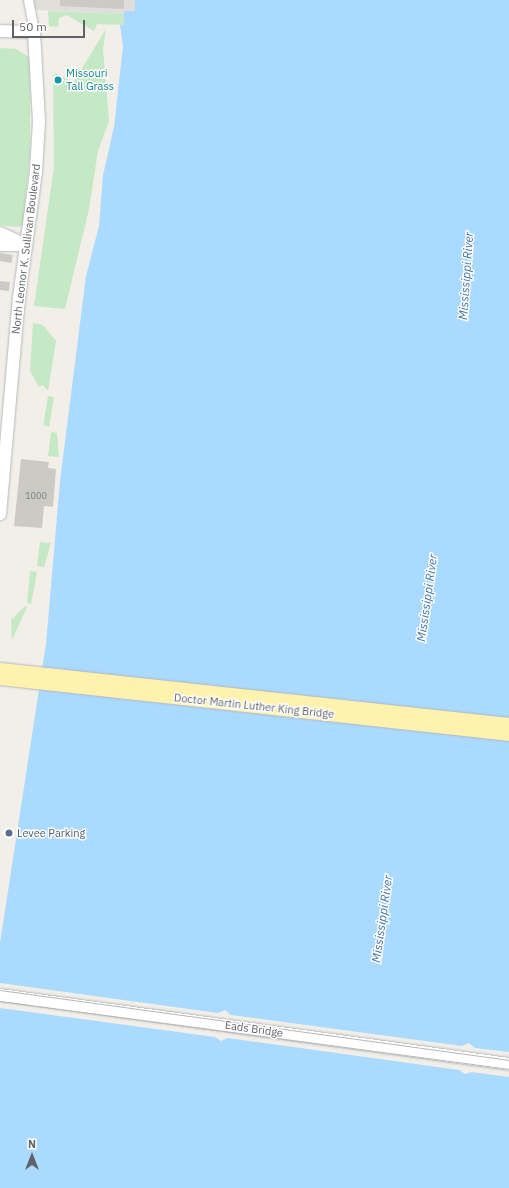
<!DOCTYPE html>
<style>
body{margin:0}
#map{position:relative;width:509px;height:1188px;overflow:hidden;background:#f1efe8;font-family:"IBM Plex Sans",sans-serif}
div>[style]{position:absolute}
.industrial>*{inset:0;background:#e0deda}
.green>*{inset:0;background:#c5e8c5;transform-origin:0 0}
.water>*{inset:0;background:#aadaff}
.pier>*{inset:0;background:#f1efe8}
.building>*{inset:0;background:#cccac5;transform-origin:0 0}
.roads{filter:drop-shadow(0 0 1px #b5b8bc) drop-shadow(0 0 1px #b5b8bc)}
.street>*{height:9px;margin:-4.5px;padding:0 4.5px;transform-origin:4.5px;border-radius:4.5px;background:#fff}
.secondary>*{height:12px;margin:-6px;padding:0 6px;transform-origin:6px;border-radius:6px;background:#fff}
.primary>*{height:13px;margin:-6.5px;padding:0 6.5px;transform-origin:6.5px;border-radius:6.5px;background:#fff2af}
.tram>*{height:1px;margin:-0.5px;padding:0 0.5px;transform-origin:0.5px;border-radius:0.5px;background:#b6b7b8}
.dots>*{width:11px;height:11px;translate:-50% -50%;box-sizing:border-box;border:2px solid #fff;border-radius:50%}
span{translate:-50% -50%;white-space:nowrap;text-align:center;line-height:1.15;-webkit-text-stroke:3px #fff;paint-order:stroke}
.number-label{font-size:9px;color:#7a7d7f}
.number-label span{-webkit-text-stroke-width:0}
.culture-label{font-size:11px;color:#0d838f}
.left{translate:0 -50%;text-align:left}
.street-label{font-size:11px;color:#5f6368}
.service-label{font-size:11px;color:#4e5e75}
.water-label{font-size:12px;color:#4174aa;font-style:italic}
.north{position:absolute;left:12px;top:1136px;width:40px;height:40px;-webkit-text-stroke:3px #fff;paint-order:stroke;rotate:0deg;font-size:11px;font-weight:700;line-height:16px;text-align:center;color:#5f6368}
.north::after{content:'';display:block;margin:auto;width:14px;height:18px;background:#5f6368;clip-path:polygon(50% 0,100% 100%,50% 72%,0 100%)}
.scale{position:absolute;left:12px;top:20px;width:73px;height:18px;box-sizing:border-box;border:2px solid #5f6368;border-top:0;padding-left:5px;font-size:12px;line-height:14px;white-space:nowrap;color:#5f6368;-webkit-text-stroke:3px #fff;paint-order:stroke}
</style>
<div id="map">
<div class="industrial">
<i style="clip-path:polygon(34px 0,135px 0,135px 11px,124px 11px,124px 14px,35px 10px)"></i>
</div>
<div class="green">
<i style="clip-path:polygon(48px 11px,124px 14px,124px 25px,97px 24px,94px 31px,67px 15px,59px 18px,58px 27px,49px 26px)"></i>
<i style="clip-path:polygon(106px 29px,103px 49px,109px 121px,98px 151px,89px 209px,65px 309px,34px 306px,54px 167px,53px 75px,57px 73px,73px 83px)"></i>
<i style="clip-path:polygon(0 48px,16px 49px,30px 58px,30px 152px,23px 225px,18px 227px,0 225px)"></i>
<i style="clip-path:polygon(33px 323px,43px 325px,56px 341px,48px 391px,43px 385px,39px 387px,30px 371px)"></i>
<i style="left:48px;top:396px;width:6px;height:30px;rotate:9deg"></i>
<i style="clip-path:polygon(51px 432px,57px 433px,59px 457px,48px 456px)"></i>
<i style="clip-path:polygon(40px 542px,51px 543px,44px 567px,37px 566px)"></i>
<i style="clip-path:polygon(30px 571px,37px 572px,31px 604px,27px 603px)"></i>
<i style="clip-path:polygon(25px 606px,27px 607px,12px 640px,11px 620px)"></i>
</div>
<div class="water">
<i style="clip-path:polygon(135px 0,509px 0,509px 1188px,0 1188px,0 943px,46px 644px,60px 481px,86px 276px,99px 226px,103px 175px,114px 127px,123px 46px,120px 25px,124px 25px,124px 11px,135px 11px)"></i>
</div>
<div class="pier">
<i style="clip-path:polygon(0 983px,218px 1013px,225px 1010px,231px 1015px,462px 1046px,469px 1043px,475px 1048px,509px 1052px,509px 1077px,472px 1072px,465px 1074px,459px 1070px,228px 1038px,221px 1041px,215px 1037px,0 1008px)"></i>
</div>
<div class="building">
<i style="clip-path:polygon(60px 0,124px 0,124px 9px,60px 6px)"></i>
<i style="left:0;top:253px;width:13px;height:8px;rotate:9deg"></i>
<i style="left:0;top:281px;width:10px;height:9px;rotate:6deg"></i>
<i style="clip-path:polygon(21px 459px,49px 462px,48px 468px,56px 469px,53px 507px,44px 506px,42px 528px,14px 526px)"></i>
</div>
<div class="roads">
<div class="street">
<i style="left:28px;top:0;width:33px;rotate:79deg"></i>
</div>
<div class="secondary">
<i style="left:0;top:31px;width:34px;rotate:2deg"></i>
<i style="left:34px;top:32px;width:89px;rotate:86.8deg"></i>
<i style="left:39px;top:121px;width:51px;rotate:93.4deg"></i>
<i style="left:36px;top:172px;width:126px;rotate:97.7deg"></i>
<i style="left:19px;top:297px;width:218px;rotate:95deg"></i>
<i style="left:0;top:233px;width:29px;rotate:25deg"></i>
<i style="left:0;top:245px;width:26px"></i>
<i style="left:0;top:995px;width:514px;rotate:7.72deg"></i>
</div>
<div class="primary">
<i style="left:0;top:669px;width:512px;rotate:6.17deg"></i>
<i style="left:0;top:678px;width:512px;rotate:6.28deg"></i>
</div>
</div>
<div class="tram">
<i style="left:0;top:990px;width:514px;rotate:7.83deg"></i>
<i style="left:0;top:1001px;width:514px;rotate:7.61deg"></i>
</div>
<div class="dots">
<i style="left:58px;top:80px;background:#0f9aa8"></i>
<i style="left:9px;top:833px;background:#5c6f8a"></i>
</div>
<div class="number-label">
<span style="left:36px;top:496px">1000</span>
</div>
<div class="culture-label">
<span class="left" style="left:66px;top:80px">Missouri<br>Tall Grass</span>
</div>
<div class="street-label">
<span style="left:26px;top:249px;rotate:-83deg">North Leonor K. Sullivan Boulevard</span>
<span style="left:254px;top:706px;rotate:6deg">Doctor Martin Luther King Bridge</span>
<span style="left:254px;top:1029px;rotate:8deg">Eads Bridge</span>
</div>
<div class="service-label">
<span class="left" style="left:17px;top:833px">Levee Parking</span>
</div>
<div class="water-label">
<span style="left:466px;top:276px;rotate:-86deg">Mississippi River</span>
<span style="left:427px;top:598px;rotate:-82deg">Mississippi River</span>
<span style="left:382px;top:919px;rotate:-82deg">Mississippi River</span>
</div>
<div class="north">N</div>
<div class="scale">50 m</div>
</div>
